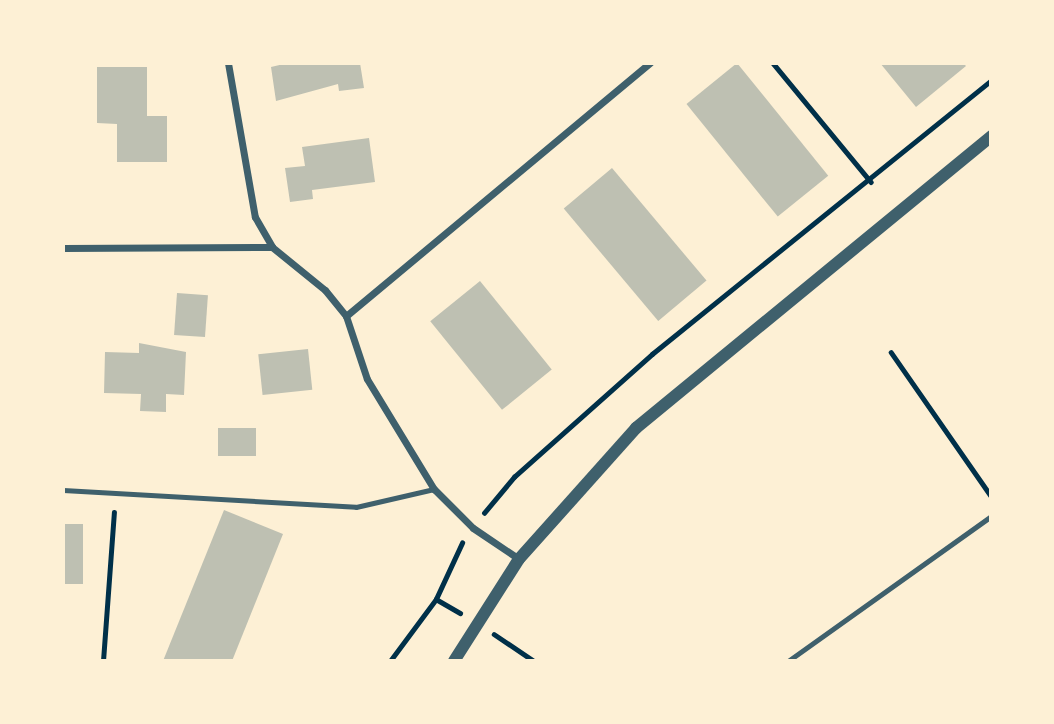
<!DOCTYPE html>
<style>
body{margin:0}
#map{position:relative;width:1054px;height:724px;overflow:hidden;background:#fdf0d5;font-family:"Source Sans 3",sans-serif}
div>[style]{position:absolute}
.building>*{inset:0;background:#bec0b2;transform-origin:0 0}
.path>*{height:4.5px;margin:-2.25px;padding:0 2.25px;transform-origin:2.25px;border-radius:2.25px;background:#003049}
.service>*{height:5px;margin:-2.5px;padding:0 2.5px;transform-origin:2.5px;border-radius:2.5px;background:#3f606c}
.minor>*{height:7px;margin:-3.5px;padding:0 3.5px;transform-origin:3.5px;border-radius:3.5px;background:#3f606c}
.tertiary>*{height:12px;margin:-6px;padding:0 6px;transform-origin:6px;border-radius:6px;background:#3f606c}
span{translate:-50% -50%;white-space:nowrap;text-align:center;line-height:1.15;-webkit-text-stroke:6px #fdf0d5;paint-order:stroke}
.frame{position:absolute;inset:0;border:65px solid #fdf0d5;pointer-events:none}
</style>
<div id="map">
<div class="building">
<i style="clip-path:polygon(288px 63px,360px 63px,364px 88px,339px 91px,338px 84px,276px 101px,271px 67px)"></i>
<i style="left:737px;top:63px;width:145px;height:65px;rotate:51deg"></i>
<i style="clip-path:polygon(880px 63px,963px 63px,966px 66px,916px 107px)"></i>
<i style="clip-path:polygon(97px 67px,147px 67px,147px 116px,167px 116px,167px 162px,117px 162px,117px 124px,97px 123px)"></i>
<i style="clip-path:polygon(369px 138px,375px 182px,312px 190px,313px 199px,290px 202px,285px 168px,305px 166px,302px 147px)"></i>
<i style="left:612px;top:168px;width:147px;height:63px;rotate:50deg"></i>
<i style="left:480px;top:281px;width:114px;height:64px;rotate:51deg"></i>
<i style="left:177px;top:293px;width:31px;height:42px;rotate:4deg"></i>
<i style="clip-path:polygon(139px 343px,186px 352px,184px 395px,166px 394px,166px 412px,140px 411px,141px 394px,104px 393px,105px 352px,139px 353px)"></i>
<i style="left:308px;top:349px;width:41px;height:50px;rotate:84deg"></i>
<i style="left:218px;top:428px;width:38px;height:28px"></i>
<i style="clip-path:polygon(224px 510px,283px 534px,232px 661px,163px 661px)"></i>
<i style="left:63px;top:524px;width:20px;height:60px"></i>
</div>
<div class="path">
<i style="left:773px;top:63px;width:154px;rotate:50.5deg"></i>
<i style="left:891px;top:352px;width:175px;rotate:55.2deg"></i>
<i style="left:484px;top:513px;width:47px;rotate:-50.2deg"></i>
<i style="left:514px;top:477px;width:185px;rotate:-41.7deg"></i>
<i style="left:652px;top:354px;width:436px;rotate:-38.9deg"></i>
<i style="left:436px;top:599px;width:28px;rotate:30deg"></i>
<i style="left:494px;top:634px;width:48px;rotate:34deg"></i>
<i style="left:103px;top:661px;width:149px;rotate:-85.8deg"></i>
<i style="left:390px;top:661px;width:77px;rotate:-53.4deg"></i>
<i style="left:436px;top:599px;width:62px;rotate:-65.1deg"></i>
</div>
<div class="service">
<i style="left:63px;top:490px;width:293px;rotate:3.3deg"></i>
<i style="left:356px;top:507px;width:80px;rotate:-13deg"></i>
<i style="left:788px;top:661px;width:249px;rotate:-35.5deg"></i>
</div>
<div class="minor">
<i style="left:228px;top:63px;width:156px;rotate:80.1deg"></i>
<i style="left:255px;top:217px;width:34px;rotate:60deg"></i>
<i style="left:272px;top:247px;width:68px;rotate:39.1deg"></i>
<i style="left:325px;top:290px;width:33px;rotate:51deg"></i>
<i style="left:346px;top:316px;width:66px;rotate:71.6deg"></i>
<i style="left:367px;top:379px;width:129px;rotate:58.7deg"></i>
<i style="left:434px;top:489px;width:55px;rotate:45deg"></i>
<i style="left:473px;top:528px;width:55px;rotate:34deg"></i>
<i style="left:63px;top:248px;width:209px;rotate:-0.3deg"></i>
<i style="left:346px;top:316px;width:396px;rotate:-39.8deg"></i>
</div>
<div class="tertiary">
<i style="left:454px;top:661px;width:121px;rotate:-57.5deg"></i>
<i style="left:519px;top:559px;width:176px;rotate:-48.2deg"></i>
<i style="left:636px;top:428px;width:460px;rotate:-39.4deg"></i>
</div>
<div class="frame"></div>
</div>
